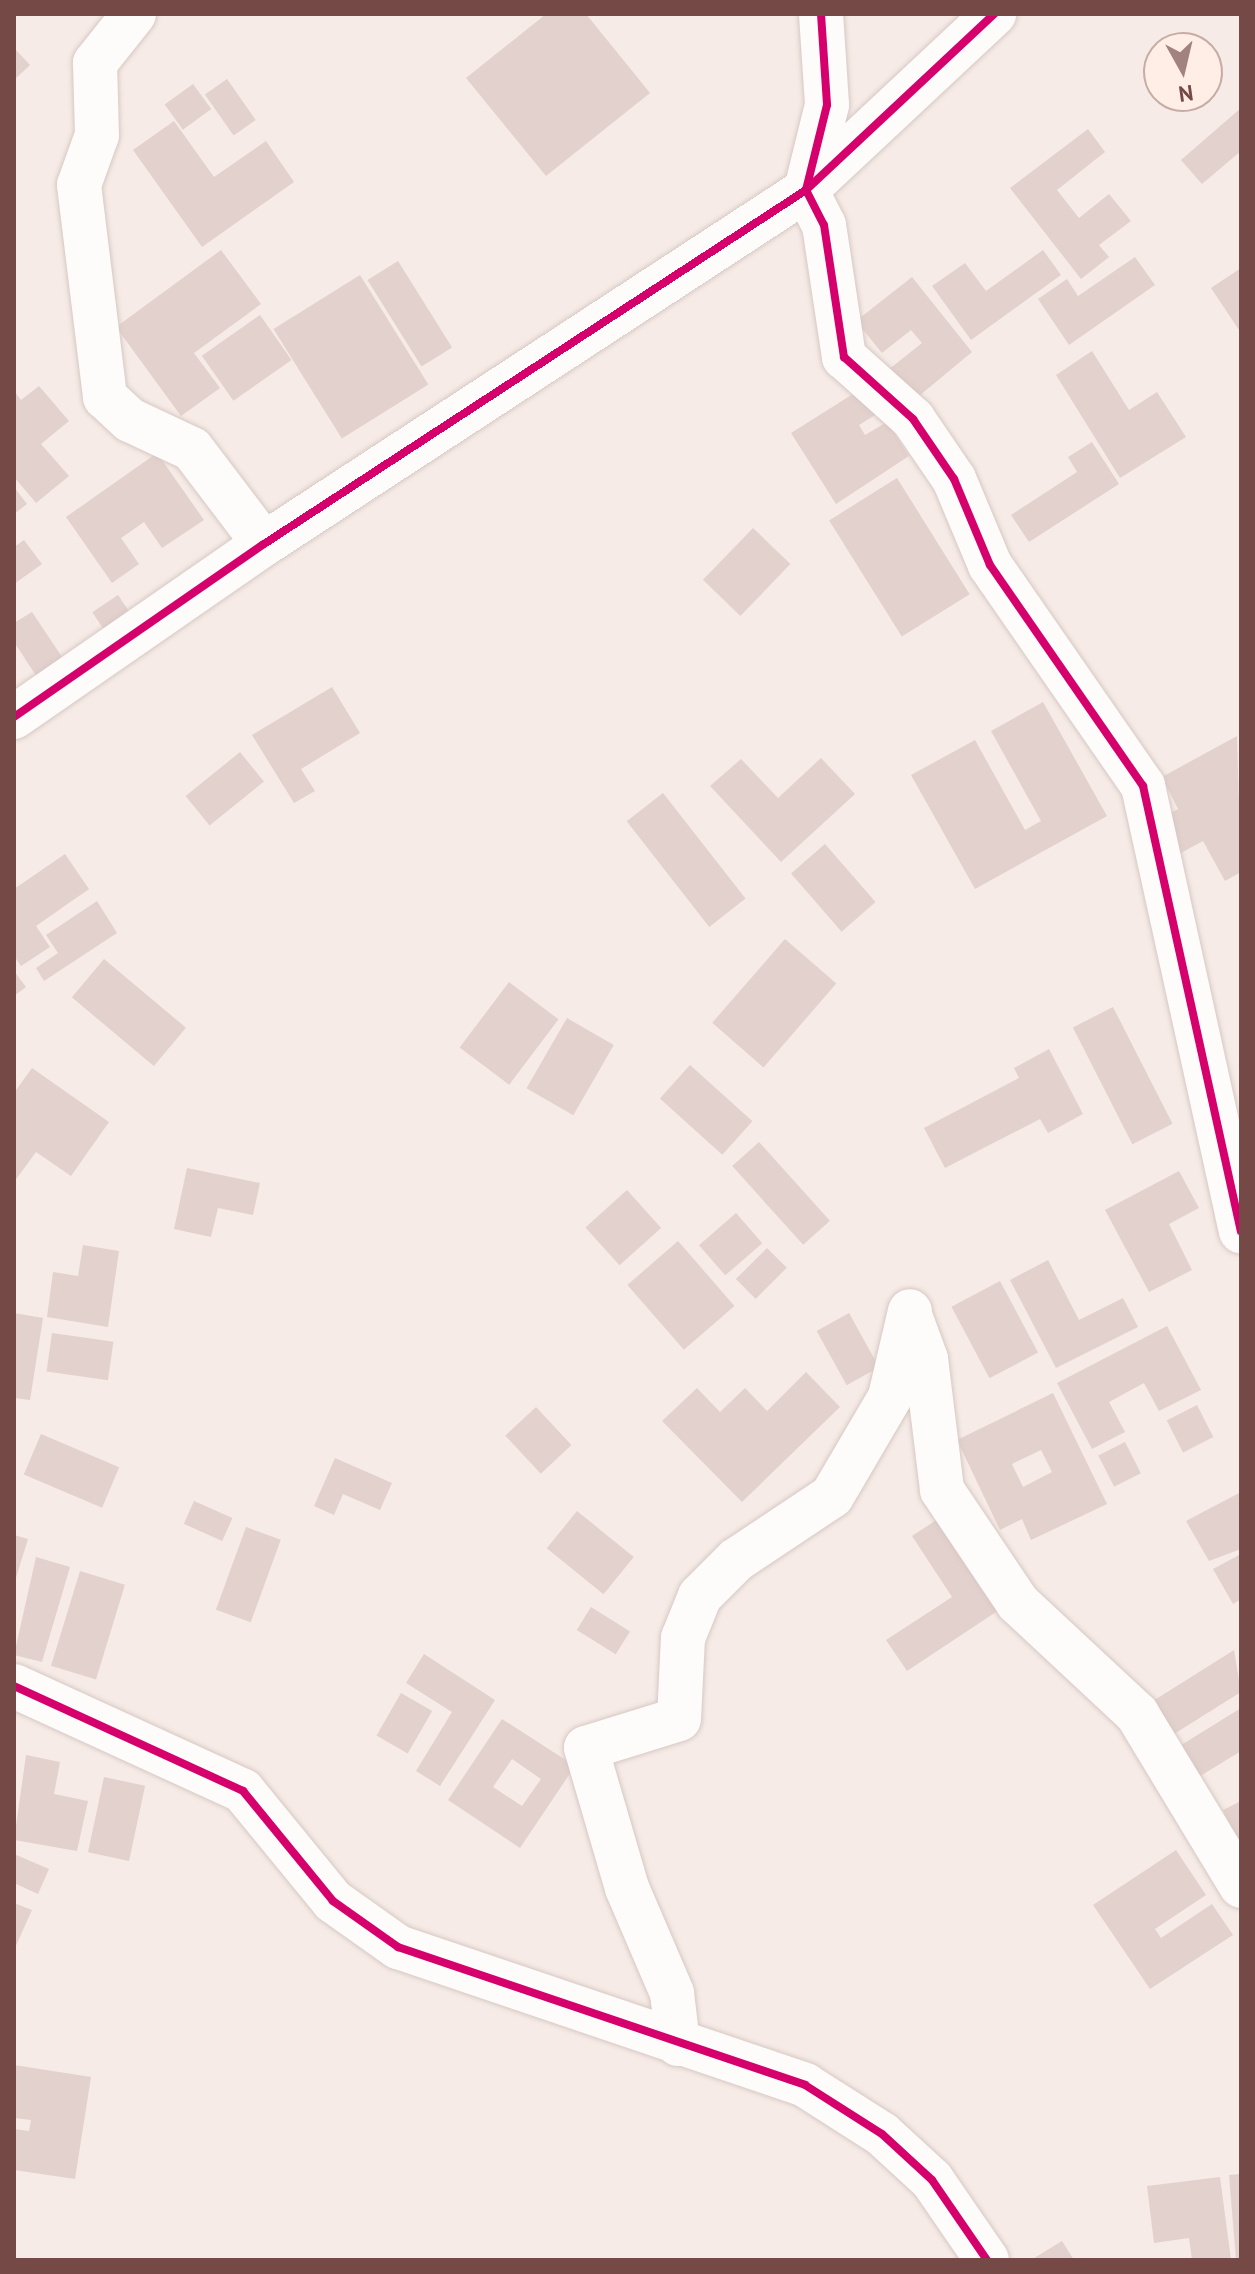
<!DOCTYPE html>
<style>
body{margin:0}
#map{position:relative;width:1255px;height:2274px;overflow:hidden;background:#f6ebe6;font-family:"PT Sans",sans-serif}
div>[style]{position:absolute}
.building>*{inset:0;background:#e3d1cd;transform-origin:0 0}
.roads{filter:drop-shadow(0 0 2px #d7c8c4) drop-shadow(0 0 2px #d7c8c4)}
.minor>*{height:44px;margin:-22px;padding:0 22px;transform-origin:22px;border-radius:22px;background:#fefcfb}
.cycleway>*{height:8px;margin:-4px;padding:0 4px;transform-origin:4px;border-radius:4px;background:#d6006c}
span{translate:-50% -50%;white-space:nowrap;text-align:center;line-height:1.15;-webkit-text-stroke:8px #ffeee6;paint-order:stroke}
.frame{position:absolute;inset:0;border:16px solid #744946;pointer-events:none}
.north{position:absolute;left:1143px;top:32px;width:80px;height:80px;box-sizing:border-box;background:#ffeee6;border:2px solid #c7aca6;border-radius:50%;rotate:172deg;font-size:22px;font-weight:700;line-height:32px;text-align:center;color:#744946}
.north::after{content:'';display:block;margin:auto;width:28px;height:36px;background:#a2827e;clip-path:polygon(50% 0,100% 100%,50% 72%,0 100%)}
</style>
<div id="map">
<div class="building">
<i style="clip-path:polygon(546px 14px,586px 14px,650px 93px,546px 176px,466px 78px)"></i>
<i style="clip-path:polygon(14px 48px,30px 65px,14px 80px)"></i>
<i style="left:227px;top:79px;width:50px;height:27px;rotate:55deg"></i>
<i style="left:193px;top:84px;width:31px;height:35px;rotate:54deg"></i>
<i style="clip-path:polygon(1241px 108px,1241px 151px,1202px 184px,1181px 160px)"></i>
<i style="clip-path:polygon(174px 121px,214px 177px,266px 141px,294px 182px,202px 247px,133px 150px)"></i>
<i style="clip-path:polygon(1088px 129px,1105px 152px,1057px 190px,1079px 218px,1109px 194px,1131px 221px,1099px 245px,1109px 257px,1081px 279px,1010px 188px)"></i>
<i style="clip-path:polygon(221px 250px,261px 304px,194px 353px,220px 388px,181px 416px,116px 327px)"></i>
<i style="clip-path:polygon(1043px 250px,1061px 275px,971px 340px,932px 286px,965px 263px,986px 291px)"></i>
<i style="clip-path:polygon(1135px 257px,1155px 285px,1069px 345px,1038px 299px,1067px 279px,1078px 296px)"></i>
<i style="left:398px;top:261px;width:102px;height:36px;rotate:58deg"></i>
<i style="clip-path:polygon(1241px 268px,1241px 333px,1211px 288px)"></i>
<i style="left:360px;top:275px;width:129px;height:102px;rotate:58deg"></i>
<i style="clip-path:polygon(912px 277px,972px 352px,913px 401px,888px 370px,922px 343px,911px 330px,882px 353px,856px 321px)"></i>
<i style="left:260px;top:315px;width:55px;height:71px;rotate:55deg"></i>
<i style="clip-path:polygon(1092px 351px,1129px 410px,1157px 392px,1186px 437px,1120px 478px,1056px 375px)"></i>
<i style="clip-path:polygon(39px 386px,69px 421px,41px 444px,69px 476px,36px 503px,14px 477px,14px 391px,21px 400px)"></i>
<i style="clip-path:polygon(864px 387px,880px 412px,859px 425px,865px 435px,887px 422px,909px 456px,836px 504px,791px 433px)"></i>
<i style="clip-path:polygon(1092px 442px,1119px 484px,1029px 542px,1011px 515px,1077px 472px,1068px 457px)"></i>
<i style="clip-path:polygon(157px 453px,204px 520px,162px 548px,144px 522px,121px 538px,139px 564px,112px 583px,66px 517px)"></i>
<i style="left:897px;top:478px;width:137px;height:80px;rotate:58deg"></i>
<i style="clip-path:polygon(14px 487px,27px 504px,14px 514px)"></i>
<i style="left:753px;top:528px;width:52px;height:72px;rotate:44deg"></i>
<i style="clip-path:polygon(24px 540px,42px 564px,14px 584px,14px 547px)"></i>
<i style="left:118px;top:595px;width:29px;height:31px;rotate:56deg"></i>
<i style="clip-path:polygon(32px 612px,64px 660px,37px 677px,14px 642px,14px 623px)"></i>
<i style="clip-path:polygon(332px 687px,360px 733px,301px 769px,315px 791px,294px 803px,252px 735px)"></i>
<i style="clip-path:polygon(1043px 702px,1107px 816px,975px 889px,911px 775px,975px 740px,1025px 830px,1041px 821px,991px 731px)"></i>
<i style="clip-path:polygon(1237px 736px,1241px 872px,1225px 881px,1203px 841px,1179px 854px,1160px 819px,1178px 809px,1162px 777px)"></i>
<i style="left:240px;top:752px;width:38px;height:70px;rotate:51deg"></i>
<i style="clip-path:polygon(821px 758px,855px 794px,781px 862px,710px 786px,741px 759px,778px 798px)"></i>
<i style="left:663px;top:793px;width:134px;height:46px;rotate:52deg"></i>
<i style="left:825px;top:844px;width:77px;height:45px;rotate:49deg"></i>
<i style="clip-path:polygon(65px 854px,89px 889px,36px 926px,50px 947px,21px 966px,14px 956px,14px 889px)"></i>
<i style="clip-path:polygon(97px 901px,117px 933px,44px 981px,36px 968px,58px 953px,46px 935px)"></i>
<i style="left:785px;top:939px;width:68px;height:111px;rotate:41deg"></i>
<i style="left:104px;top:959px;width:107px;height:50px;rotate:40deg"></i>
<i style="clip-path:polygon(14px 971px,26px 987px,14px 996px)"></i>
<i style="left:509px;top:982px;width:62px;height:82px;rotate:37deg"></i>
<i style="left:1113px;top:1007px;width:131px;height:45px;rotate:63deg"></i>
<i style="left:567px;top:1018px;width:54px;height:81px;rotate:30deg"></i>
<i style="clip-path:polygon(1049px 1049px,1083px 1114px,1048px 1133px,1040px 1119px,945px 1168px,924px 1128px,1019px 1078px,1014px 1068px)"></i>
<i style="left:690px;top:1065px;width:84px;height:45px;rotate:42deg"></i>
<i style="clip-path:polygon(32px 1068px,109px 1122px,71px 1176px,36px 1152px,14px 1182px,14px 1093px)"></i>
<i style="left:759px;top:1142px;width:106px;height:36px;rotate:48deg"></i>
<i style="clip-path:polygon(187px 1168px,260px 1183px,253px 1215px,218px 1208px,211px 1237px,174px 1229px)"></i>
<i style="clip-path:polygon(1179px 1171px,1199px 1208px,1169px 1224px,1192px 1270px,1149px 1292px,1105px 1210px)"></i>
<i style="left:627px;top:1190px;width:51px;height:56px;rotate:48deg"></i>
<i style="left:736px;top:1213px;width:40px;height:49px;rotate:49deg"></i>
<i style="left:678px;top:1241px;width:86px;height:67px;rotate:49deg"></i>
<i style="clip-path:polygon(83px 1245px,119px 1251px,108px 1327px,47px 1317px,53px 1272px,78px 1276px)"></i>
<i style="left:767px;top:1248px;width:28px;height:44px;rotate:45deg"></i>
<i style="clip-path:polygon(1048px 1260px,1079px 1320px,1123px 1298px,1138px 1327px,1056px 1368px,1010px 1280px)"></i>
<i style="left:1000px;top:1281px;width:81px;height:55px;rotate:62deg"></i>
<i style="clip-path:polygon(14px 1313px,43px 1318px,30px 1400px,14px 1398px)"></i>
<i style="left:849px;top:1313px;width:62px;height:37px;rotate:61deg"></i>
<i style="clip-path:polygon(1167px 1326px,1201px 1390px,1159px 1411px,1144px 1383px,1109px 1402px,1125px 1432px,1092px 1449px,1057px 1383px)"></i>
<i style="left:52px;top:1333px;width:62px;height:39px;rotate:8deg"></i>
<i style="clip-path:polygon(806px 1372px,840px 1407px,742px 1502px,662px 1421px,697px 1388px,720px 1412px,745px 1388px,767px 1411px)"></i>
<i style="clip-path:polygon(evenodd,1053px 1393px,1107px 1504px,1031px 1540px,1022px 1519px,1000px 1530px,957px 1440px,1053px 1393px,1041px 1450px,1052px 1472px,1023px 1487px,1012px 1464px,1041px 1450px)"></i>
<i style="left:1197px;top:1405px;width:36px;height:34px;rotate:63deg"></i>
<i style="left:536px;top:1407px;width:52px;height:42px;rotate:47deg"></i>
<i style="left:41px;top:1434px;width:85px;height:44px;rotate:23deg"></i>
<i style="left:1125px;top:1442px;width:35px;height:30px;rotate:63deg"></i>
<i style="clip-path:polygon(335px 1458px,392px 1483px,380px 1510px,343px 1494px,334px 1515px,314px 1506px)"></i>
<i style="clip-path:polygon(1241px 1492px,1241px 1549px,1209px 1561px,1186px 1521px)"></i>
<i style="left:194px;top:1501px;width:42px;height:25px;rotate:24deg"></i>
<i style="left:577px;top:1511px;width:73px;height:48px;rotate:39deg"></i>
<i style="clip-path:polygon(938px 1519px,999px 1610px,907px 1671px,886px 1640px,952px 1597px,912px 1536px)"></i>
<i style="left:246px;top:1527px;width:37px;height:88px;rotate:20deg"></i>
<i style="clip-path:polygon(14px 1535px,28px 1539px,15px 1581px,14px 1581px)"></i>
<i style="clip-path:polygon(1241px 1554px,1241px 1599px,1233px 1604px,1213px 1569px)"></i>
<i style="clip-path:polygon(36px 1557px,70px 1567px,42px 1662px,14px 1655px)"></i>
<i style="left:80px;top:1571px;width:47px;height:99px;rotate:17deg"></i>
<i style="left:591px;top:1607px;width:46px;height:27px;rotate:32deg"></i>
<i style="clip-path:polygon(1234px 1650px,1241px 1692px,1174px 1734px,1153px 1701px)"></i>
<i style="clip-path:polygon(424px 1654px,495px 1700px,440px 1786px,416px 1771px,452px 1712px,406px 1683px)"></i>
<i style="left:401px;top:1693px;width:36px;height:49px;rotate:30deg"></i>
<i style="clip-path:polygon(1241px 1708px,1241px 1751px,1197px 1778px,1178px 1747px)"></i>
<i style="clip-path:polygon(evenodd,502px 1719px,575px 1766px,520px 1848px,448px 1800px,502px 1719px,512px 1759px,541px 1779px,522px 1806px,493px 1787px,512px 1759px)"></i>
<i style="clip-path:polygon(26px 1755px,60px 1762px,54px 1794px,88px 1801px,77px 1851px,14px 1840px)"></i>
<i style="left:104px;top:1777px;width:42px;height:77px;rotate:12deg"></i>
<i style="clip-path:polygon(1241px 1801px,1241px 1847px,1223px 1810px)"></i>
<i style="clip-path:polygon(1176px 1850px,1206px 1895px,1155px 1929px,1161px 1938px,1212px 1904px,1233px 1935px,1150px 1989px,1093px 1905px)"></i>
<i style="clip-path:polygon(14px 1854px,49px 1869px,38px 1894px,14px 1883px)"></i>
<i style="clip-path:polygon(14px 1903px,32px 1910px,14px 1950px)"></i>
<i style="clip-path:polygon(14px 2065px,91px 2077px,75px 2179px,14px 2170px,14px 2129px,29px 2131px,31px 2120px,14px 2118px)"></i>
<i style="clip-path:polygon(1241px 2174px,1241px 2260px,1236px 2260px,1229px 2175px)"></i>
<i style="clip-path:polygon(1220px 2177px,1231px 2260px,1192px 2260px,1189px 2238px,1154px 2243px,1147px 2186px)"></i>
<i style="clip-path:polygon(1062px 2241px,1074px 2260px,1031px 2260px)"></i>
</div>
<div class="roads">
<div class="minor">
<i style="left:134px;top:14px;width:63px;rotate:128.5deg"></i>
<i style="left:95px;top:63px;width:72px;rotate:88.4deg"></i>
<i style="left:97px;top:135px;width:53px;rotate:109.8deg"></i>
<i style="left:79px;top:185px;width:214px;rotate:83deg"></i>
<i style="left:105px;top:397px;width:34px;rotate:43deg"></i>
<i style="left:130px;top:420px;width:68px;rotate:25.1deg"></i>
<i style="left:192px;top:449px;width:119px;rotate:52.8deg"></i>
<i style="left:821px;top:14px;width:91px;rotate:86.2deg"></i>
<i style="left:827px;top:105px;width:88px;rotate:103.9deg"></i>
<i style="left:806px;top:190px;width:39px;rotate:63deg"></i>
<i style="left:824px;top:225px;width:134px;rotate:81.4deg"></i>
<i style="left:844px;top:357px;width:93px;rotate:41.9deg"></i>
<i style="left:913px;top:419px;width:73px;rotate:55.7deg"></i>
<i style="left:954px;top:479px;width:93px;rotate:67.3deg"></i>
<i style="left:990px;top:565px;width:269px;rotate:55.3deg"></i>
<i style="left:1143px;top:786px;width:456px;rotate:77.6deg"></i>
<i style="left:14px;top:717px;width:304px;rotate:-34.7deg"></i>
<i style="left:264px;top:544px;width:647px;rotate:-33.15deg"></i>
<i style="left:806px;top:190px;width:258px;rotate:-43.1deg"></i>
<i style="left:911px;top:1318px;width:44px;rotate:69.9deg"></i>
<i style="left:926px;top:1359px;width:132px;rotate:83deg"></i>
<i style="left:942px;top:1490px;width:136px;rotate:56.1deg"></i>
<i style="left:1018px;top:1603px;width:163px;rotate:43deg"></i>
<i style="left:1137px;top:1714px;width:201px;rotate:58.8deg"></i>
<i style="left:14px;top:1686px;width:252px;rotate:24.6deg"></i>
<i style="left:243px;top:1791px;width:142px;rotate:50.7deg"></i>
<i style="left:333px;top:1901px;width:80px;rotate:35.3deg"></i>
<i style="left:398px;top:1947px;width:430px;rotate:18.7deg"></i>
<i style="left:805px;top:2085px;width:91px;rotate:32.5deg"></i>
<i style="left:882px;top:2134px;width:68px;rotate:42.6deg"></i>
<i style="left:932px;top:2180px;width:97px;rotate:55.5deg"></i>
<i style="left:678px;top:2044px;width:51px;rotate:-96.7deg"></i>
<i style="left:672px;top:1993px;width:114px;rotate:-113.2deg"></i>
<i style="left:627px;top:1888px;width:146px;rotate:-106.3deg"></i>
<i style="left:586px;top:1748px;width:97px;rotate:-17.3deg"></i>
<i style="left:679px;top:1719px;width:81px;rotate:-87.2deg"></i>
<i style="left:683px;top:1638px;width:45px;rotate:-68deg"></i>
<i style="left:700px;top:1596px;width:51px;rotate:-45deg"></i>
<i style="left:736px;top:1560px;width:115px;rotate:-33.7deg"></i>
<i style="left:832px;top:1496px;width:115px;rotate:-59.6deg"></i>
<i style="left:890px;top:1397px;width:88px;rotate:-76.9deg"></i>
</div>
</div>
<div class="cycleway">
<i style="left:821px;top:14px;width:91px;rotate:86.2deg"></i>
<i style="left:827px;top:105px;width:88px;rotate:103.9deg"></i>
<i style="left:806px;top:190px;width:39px;rotate:63deg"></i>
<i style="left:824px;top:225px;width:134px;rotate:81.4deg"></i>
<i style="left:844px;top:357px;width:93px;rotate:41.9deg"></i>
<i style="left:913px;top:419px;width:73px;rotate:55.7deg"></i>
<i style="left:954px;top:479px;width:93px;rotate:67.3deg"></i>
<i style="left:990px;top:565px;width:269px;rotate:55.3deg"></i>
<i style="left:1143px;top:786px;width:456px;rotate:77.6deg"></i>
<i style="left:14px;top:717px;width:304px;rotate:-34.7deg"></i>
<i style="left:264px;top:544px;width:647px;rotate:-33.15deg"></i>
<i style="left:806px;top:190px;width:258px;rotate:-43.1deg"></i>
<i style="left:14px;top:1686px;width:252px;rotate:24.6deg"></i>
<i style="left:243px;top:1791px;width:142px;rotate:50.7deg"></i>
<i style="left:333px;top:1901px;width:80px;rotate:35.3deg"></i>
<i style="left:398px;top:1947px;width:430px;rotate:18.7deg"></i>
<i style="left:805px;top:2085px;width:91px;rotate:32.5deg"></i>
<i style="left:882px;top:2134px;width:68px;rotate:42.6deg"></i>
<i style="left:932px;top:2180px;width:97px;rotate:55.5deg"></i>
</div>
<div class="frame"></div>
<div class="north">N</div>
</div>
